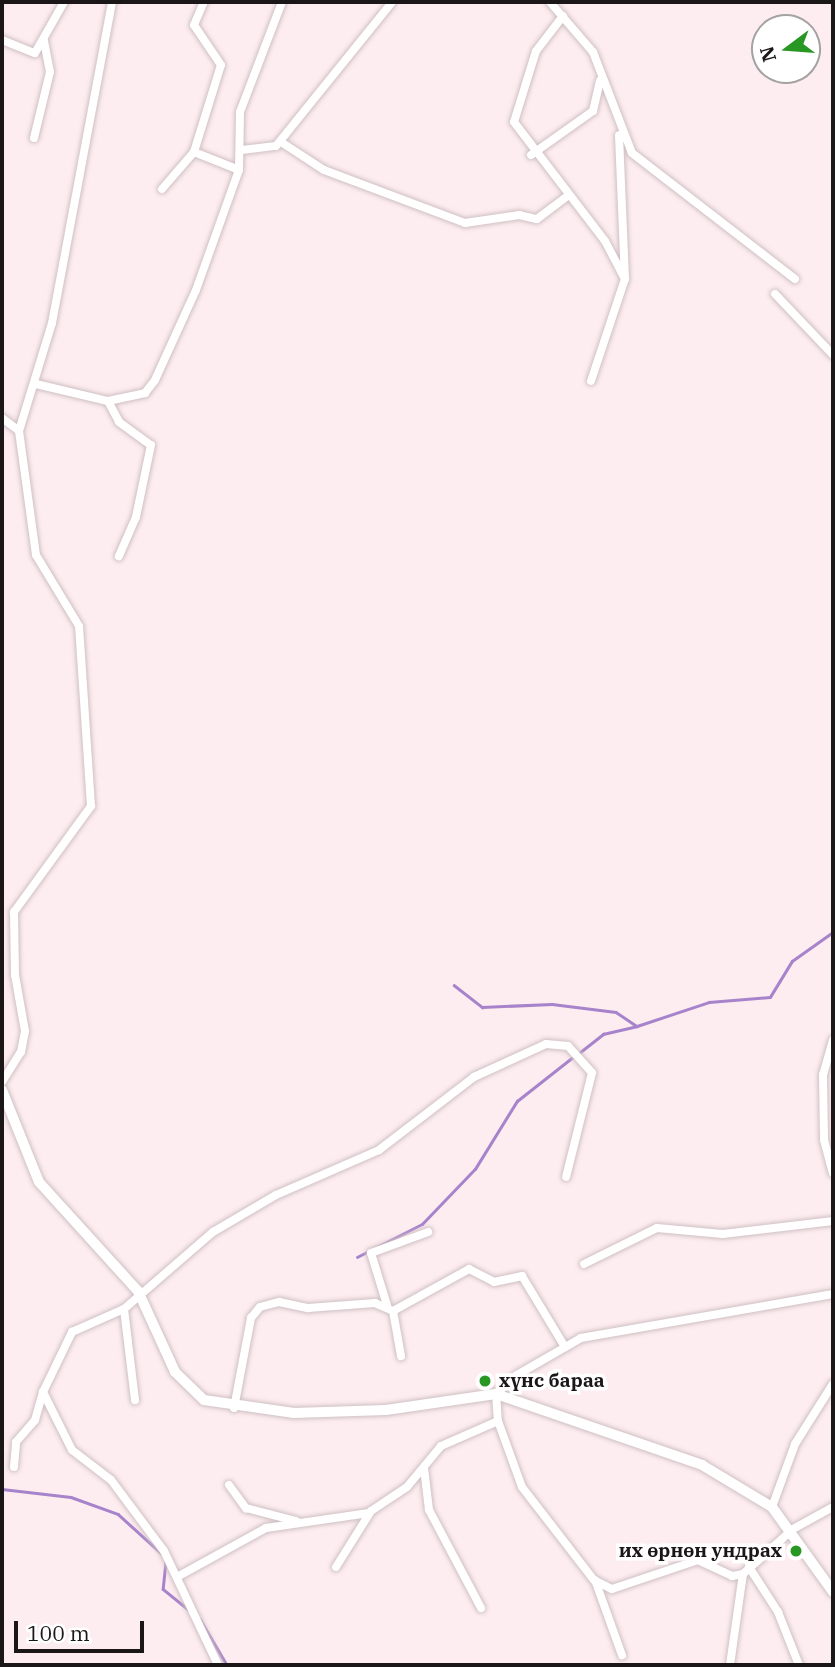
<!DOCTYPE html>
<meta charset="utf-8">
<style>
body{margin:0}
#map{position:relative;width:835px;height:1667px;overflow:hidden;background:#fdedf0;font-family:"IBM Plex Serif",serif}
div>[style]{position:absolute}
.stream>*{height:2.5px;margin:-1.25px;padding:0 1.25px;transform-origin:1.25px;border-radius:1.25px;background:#a783cc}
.roads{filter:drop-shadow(0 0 2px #cfc0c3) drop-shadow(0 0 2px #cfc0c3)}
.minor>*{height:8px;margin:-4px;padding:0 4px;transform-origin:4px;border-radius:4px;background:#fff}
.tertiary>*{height:10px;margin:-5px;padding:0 5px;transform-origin:5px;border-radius:5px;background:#fff}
.dots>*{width:19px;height:19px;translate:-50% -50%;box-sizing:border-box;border:4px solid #fff;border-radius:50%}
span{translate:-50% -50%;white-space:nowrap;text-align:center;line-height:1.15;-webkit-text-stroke:7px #fff;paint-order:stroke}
.poi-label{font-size:19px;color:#1b1617;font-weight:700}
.left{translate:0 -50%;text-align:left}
.right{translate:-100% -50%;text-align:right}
.frame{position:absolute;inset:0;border:4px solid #1b1617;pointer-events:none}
.north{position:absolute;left:751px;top:14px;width:70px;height:70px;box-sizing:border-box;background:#fff;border:2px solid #a4a2a2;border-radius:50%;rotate:254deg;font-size:19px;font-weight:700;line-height:28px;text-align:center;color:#1b1617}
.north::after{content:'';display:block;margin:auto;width:24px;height:32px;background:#289723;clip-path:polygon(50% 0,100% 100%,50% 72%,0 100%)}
.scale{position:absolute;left:14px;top:1621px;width:130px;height:32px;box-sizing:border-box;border:4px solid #1b1617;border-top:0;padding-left:9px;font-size:21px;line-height:24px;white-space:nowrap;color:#1b1617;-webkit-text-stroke:5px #fff;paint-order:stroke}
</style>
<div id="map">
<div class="stream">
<i style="left:454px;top:985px;width:36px;rotate:38deg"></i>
<i style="left:482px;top:1007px;width:70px;rotate:-2.5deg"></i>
<i style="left:552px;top:1004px;width:64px;rotate:7.1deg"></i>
<i style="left:616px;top:1012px;width:25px;rotate:34deg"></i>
<i style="left:637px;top:1026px;width:76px;rotate:-18.4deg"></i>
<i style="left:709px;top:1002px;width:61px;rotate:-4.7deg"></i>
<i style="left:770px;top:997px;width:42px;rotate:-58.6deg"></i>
<i style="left:792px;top:961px;width:50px;rotate:-35.3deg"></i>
<i style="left:579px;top:1053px;width:31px;rotate:-38deg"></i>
<i style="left:603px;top:1034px;width:35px;rotate:-13deg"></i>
<i style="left:357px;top:1257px;width:73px;rotate:-26.9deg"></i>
<i style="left:422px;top:1224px;width:76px;rotate:-46.1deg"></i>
<i style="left:475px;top:1169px;width:80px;rotate:-58.3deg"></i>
<i style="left:517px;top:1101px;width:71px;rotate:-38.2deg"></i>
<i style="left:2px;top:1489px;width:69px;rotate:6.6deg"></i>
<i style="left:71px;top:1497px;width:50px;rotate:19.9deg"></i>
<i style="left:118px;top:1514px;width:58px;rotate:42.2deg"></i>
<i style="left:166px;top:1562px;width:27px;rotate:96deg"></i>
<i style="left:163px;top:1589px;width:35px;rotate:39deg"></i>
<i style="left:200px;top:1619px;width:53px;rotate:59.6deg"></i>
</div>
<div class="roads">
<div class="minor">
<i style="left:550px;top:2px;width:66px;rotate:49.3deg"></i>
<i style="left:593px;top:52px;width:108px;rotate:68.9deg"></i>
<i style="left:632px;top:153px;width:206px;rotate:37.7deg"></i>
<i style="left:563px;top:16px;width:44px;rotate:127.6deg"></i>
<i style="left:536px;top:51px;width:74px;rotate:107.2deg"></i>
<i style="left:514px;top:122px;width:150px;rotate:52.6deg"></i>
<i style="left:605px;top:241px;width:43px;rotate:62.2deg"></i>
<i style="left:2px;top:40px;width:35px;rotate:22deg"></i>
<i style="left:35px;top:53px;width:59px;rotate:-60.4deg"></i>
<i style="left:34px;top:138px;width:68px;rotate:-76.4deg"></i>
<i style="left:50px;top:72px;width:32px;rotate:-101deg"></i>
<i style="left:281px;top:142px;width:51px;rotate:33.1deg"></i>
<i style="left:324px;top:170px;width:151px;rotate:20.6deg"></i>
<i style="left:465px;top:223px;width:55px;rotate:-8.4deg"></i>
<i style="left:519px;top:215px;width:18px;rotate:13deg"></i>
<i style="left:537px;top:219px;width:38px;rotate:-37deg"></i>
<i style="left:242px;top:150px;width:34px;rotate:-7deg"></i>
<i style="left:276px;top:146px;width:185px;rotate:-51.1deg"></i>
<i style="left:194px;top:152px;width:48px;rotate:21.8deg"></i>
<i style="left:239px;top:170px;width:58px;rotate:-89deg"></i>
<i style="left:240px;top:112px;width:118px;rotate:-69.1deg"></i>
<i style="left:531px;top:155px;width:76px;rotate:-35.4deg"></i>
<i style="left:593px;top:111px;width:31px;rotate:-77deg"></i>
<i style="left:162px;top:189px;width:49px;rotate:-49.1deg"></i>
<i style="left:194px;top:152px;width:91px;rotate:-72.8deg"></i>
<i style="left:221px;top:65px;width:48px;rotate:-124deg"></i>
<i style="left:194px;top:25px;width:25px;rotate:-67deg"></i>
<i style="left:775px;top:294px;width:84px;rotate:46.4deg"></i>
<i style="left:591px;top:381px;width:108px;rotate:-71.6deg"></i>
<i style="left:625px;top:279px;width:144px;rotate:-92.4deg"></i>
<i style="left:36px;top:384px;width:74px;rotate:13.3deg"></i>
<i style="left:108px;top:401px;width:24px;rotate:62deg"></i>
<i style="left:119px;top:422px;width:39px;rotate:36deg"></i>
<i style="left:151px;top:445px;width:74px;rotate:101.8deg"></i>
<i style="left:136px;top:517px;width:43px;rotate:113.6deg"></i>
<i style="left:108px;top:401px;width:38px;rotate:-12deg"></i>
<i style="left:145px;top:393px;width:16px;rotate:-52deg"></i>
<i style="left:155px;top:380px;width:99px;rotate:-65.5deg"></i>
<i style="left:196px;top:290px;width:127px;rotate:-70.3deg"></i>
<i style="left:2px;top:418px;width:21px;rotate:37deg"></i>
<i style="left:833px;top:1040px;width:36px;rotate:106deg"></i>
<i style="left:823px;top:1075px;width:65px;rotate:89.1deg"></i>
<i style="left:824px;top:1140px;width:34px;rotate:75deg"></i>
<i style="left:2px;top:1082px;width:36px;rotate:-58deg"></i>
<i style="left:21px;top:1052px;width:21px;rotate:-79deg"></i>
<i style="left:25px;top:1031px;width:57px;rotate:-100.1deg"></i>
<i style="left:15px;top:975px;width:63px;rotate:-90.9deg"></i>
<i style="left:14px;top:912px;width:131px;rotate:-54deg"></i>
<i style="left:91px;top:806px;width:180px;rotate:-93.8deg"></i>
<i style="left:79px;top:626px;width:83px;rotate:-121.2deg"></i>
<i style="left:36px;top:555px;width:125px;rotate:-97.8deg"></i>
<i style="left:19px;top:431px;width:113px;rotate:-73deg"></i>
<i style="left:52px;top:323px;width:327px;rotate:-79.4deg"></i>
<i style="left:584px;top:1264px;width:81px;rotate:-26.3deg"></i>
<i style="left:657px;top:1228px;width:66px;rotate:5.2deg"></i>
<i style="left:723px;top:1234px;width:111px;rotate:-6.7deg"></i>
<i style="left:833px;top:1294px;width:256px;rotate:170.1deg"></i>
<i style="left:581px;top:1338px;width:74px;rotate:150deg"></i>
<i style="left:517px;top:1375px;width:28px;rotate:138deg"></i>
<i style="left:496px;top:1394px;width:27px;rotate:86deg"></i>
<i style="left:498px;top:1421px;width:70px;rotate:70deg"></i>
<i style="left:522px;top:1487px;width:118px;rotate:52.3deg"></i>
<i style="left:594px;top:1580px;width:20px;rotate:27deg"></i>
<i style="left:612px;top:1589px;width:91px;rotate:-18.6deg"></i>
<i style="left:698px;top:1560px;width:38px;rotate:25deg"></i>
<i style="left:732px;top:1576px;width:11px;rotate:-10deg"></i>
<i style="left:743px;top:1574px;width:67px;rotate:-42deg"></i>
<i style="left:793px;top:1529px;width:46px;rotate:-28.8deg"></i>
<i style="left:387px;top:1305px;width:54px;rotate:-107.1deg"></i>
<i style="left:371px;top:1253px;width:61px;rotate:-20.2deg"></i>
<i style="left:124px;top:1309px;width:92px;rotate:83.1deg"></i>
<i style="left:393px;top:1311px;width:46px;rotate:79.9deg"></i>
<i style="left:234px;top:1408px;width:92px;rotate:-79.3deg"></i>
<i style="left:251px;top:1318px;width:14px;rotate:-51deg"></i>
<i style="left:260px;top:1307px;width:20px;rotate:-15deg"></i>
<i style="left:279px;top:1302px;width:30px;rotate:12deg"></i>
<i style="left:308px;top:1308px;width:67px;rotate:-4.3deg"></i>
<i style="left:375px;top:1303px;width:20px;rotate:24deg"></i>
<i style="left:393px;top:1311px;width:87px;rotate:-28.9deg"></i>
<i style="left:469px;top:1269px;width:28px;rotate:27deg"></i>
<i style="left:494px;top:1282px;width:29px;rotate:-12deg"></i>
<i style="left:522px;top:1276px;width:83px;rotate:58.8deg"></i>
<i style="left:14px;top:1467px;width:25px;rotate:-85deg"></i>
<i style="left:16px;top:1442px;width:29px;rotate:-49deg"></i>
<i style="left:35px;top:1420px;width:29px;rotate:-74deg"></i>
<i style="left:424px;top:1468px;width:42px;rotate:83.2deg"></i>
<i style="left:429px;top:1510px;width:111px;rotate:62deg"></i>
<i style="left:229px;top:1485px;width:29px;rotate:54deg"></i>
<i style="left:246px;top:1508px;width:52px;rotate:14.6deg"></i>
<i style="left:772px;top:1507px;width:67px;rotate:-69.9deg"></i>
<i style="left:795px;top:1444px;width:71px;rotate:-57.7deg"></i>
<i style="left:336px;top:1567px;width:66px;rotate:-58deg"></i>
<i style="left:371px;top:1511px;width:43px;rotate:-33.7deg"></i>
<i style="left:407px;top:1487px;width:53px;rotate:-50.3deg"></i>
<i style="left:441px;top:1446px;width:62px;rotate:-23.7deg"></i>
<i style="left:749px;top:1567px;width:54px;rotate:57.2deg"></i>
<i style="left:778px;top:1612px;width:57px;rotate:68.4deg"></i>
<i style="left:177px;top:1577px;width:102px;rotate:-28.8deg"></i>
<i style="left:266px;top:1528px;width:104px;rotate:-8.3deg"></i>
<i style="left:595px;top:1580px;width:80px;rotate:70.2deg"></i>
<i style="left:218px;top:1665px;width:126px;rotate:-115.3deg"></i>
<i style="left:164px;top:1551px;width:89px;rotate:-126.7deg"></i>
<i style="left:111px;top:1480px;width:49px;rotate:-142.4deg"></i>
<i style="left:72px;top:1450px;width:65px;rotate:-116.6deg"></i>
<i style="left:43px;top:1392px;width:67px;rotate:-64.2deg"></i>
<i style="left:72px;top:1332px;width:57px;rotate:-23.9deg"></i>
<i style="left:124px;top:1309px;width:118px;rotate:-40.9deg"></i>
<i style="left:213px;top:1232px;width:73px;rotate:-30.4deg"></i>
<i style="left:276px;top:1195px;width:112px;rotate:-23.6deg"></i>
<i style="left:379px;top:1150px;width:120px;rotate:-37.5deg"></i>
<i style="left:474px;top:1077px;width:79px;rotate:-24.6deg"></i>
<i style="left:546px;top:1044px;width:22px;rotate:5deg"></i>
<i style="left:568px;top:1046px;width:36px;rotate:48deg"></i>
<i style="left:592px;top:1073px;width:107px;rotate:104deg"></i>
<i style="left:730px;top:1665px;width:92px;rotate:-81.9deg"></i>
</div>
<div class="tertiary">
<i style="left:2px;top:1090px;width:99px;rotate:68.1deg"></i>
<i style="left:39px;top:1182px;width:147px;rotate:47.8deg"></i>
<i style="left:138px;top:1291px;width:89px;rotate:65.4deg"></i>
<i style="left:175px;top:1372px;width:40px;rotate:44deg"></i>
<i style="left:204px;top:1400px;width:91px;rotate:8.2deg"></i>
<i style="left:294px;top:1413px;width:92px;rotate:-1.9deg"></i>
<i style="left:386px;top:1410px;width:111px;rotate:-8.3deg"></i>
<i style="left:496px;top:1394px;width:218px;rotate:19deg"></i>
<i style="left:702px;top:1465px;width:82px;rotate:31deg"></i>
<i style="left:772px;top:1507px;width:105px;rotate:54.3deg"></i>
</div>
</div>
<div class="dots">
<i style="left:485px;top:1381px;background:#289723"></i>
<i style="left:796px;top:1551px;background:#289723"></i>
</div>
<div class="poi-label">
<span class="left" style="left:499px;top:1381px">хүнс бараа</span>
<span class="right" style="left:782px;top:1551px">их өрнөн ундрах</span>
</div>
<div class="frame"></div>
<div class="north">N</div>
<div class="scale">100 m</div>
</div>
